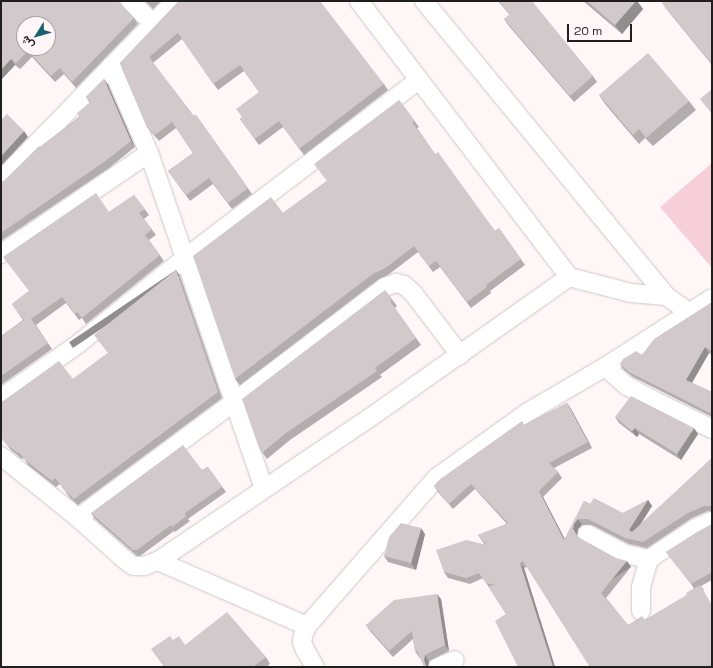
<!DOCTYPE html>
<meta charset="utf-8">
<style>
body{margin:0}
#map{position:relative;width:713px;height:668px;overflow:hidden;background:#fef6f7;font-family:"Space Grotesk",Vazirmatn,sans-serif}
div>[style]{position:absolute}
.green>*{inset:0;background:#f7cfd8}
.roads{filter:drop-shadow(0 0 1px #cfc7c9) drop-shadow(0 0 1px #cfc7c9)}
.minor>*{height:18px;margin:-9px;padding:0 9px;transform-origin:9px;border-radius:9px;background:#fff}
.wall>*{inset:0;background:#b4adaf}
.shaded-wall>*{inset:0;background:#928d8e;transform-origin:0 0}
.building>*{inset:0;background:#d1c9cb}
span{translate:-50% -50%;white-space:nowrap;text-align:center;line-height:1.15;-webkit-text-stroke:3.5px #fef6f7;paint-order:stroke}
.frame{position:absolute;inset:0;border:2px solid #201e1e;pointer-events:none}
.north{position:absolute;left:16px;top:16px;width:40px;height:40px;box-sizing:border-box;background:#fef6f7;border:1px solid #a5a0a0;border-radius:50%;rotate:233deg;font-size:11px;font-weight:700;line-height:16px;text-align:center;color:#201e1e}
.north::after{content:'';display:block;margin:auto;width:14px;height:18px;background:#16616e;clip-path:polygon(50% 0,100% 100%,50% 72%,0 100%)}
.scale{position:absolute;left:567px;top:24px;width:65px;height:18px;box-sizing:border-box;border:2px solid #201e1e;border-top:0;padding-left:5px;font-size:12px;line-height:14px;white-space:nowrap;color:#201e1e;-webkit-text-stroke:3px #fef6f7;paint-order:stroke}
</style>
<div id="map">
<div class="green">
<i style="clip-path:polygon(712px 163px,712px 268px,660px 207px)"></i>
</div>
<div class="roads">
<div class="minor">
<i style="left:130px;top:1px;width:32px;rotate:44deg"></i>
<i style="left:359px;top:1px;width:347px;rotate:52.7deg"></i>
<i style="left:424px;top:1px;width:382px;rotate:50.6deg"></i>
<i style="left:666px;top:296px;width:28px;rotate:35deg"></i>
<i style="left:111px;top:66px;width:95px;rotate:66.4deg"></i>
<i style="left:149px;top:153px;width:354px;rotate:71.1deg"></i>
<i style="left:1px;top:180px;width:250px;rotate:-45.8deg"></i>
<i style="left:1px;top:254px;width:179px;rotate:-34.3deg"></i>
<i style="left:605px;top:367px;width:29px;rotate:41deg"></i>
<i style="left:627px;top:386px;width:30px;rotate:28deg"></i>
<i style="left:653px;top:400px;width:66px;rotate:26.2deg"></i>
<i style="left:1px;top:398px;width:94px;rotate:-35deg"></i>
<i style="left:78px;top:344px;width:137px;rotate:-38.8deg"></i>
<i style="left:185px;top:258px;width:294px;rotate:-37.3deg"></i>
<i style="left:1px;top:456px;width:99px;rotate:38.8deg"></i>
<i style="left:78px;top:518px;width:62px;rotate:41.7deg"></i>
<i style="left:124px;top:559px;width:11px;rotate:38deg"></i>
<i style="left:133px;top:566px;width:11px"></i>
<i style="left:144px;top:566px;width:15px;rotate:-20deg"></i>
<i style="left:158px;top:561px;width:254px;rotate:-34.1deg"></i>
<i style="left:368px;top:419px;width:246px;rotate:-35.2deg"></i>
<i style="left:569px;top:277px;width:64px;rotate:14.5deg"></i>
<i style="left:631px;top:293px;width:35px;rotate:5deg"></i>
<i style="left:78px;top:518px;width:194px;rotate:-36.6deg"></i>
<i style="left:234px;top:402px;width:190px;rotate:-37.3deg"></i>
<i style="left:385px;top:287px;width:12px;rotate:-20deg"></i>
<i style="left:396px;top:283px;width:8px;rotate:14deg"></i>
<i style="left:404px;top:285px;width:12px;rotate:42deg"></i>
<i style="left:413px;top:293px;width:78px;rotate:52.8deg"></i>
<i style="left:587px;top:534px;width:43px;rotate:27.8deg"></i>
<i style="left:625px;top:554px;width:25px;rotate:12deg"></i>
<i style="left:649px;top:559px;width:56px;rotate:-33.4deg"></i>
<i style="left:696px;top:528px;width:17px;rotate:-24deg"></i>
<i style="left:158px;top:561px;width:163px;rotate:23.6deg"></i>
<i style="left:641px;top:611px;width:24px;rotate:-90deg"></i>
<i style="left:641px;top:587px;width:29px;rotate:-74deg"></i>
<i style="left:315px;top:667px;width:20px;rotate:-120deg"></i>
<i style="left:305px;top:650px;width:9px;rotate:-111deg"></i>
<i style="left:302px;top:642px;width:6px;rotate:-81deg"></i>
<i style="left:303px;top:636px;width:11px;rotate:-68deg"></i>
<i style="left:307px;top:626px;width:196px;rotate:-48.9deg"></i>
<i style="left:436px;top:478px;width:113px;rotate:-35.7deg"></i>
<i style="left:528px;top:412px;width:89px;rotate:-30.3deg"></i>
<i style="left:605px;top:367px;width:127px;rotate:-32.8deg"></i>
<i style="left:438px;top:667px;width:18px;rotate:-22deg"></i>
</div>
</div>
<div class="wall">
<i style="clip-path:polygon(1px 1px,120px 3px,134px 18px,138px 24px,76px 88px,64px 74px,55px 82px,32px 57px,20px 69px,15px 65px,1px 80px)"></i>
<i style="clip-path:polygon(145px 1px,161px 1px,153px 9px)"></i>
<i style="clip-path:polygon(498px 1px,526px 1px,593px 76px,597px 82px,574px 102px,508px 25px,504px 19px,510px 15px)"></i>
<i style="clip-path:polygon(583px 1px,637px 1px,643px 9px,622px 34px)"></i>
<i style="clip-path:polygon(712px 1px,712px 65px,668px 11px,662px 3px)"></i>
<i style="clip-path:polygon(178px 2px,384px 84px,388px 90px,304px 155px,283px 127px,259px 145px,240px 119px,242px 117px,259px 92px,244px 71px,218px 90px,182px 39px,153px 63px,193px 115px,196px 115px,252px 194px,232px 209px,213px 184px,190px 201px,168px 171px,193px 153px,176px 128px,159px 141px,152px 133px,147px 127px,120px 63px)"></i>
<i style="clip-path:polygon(104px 79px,108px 85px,135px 147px,109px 168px,1px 241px,1px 182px,4px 181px,40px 147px,79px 117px,90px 103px,86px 97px)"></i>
<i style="clip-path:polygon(599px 95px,689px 101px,696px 110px,653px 146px,645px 138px,639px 144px,605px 104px)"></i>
<i style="clip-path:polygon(399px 100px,419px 127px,417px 128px,435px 154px,495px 231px,499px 228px,525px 265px,490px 291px,491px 293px,471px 308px,440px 267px,433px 272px,418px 252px,388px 275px,379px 279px,240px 385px,235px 379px,283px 213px,327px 181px)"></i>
<i style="clip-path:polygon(134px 195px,149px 215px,144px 219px,156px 235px,149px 240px,164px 261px,86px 324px,82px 318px,79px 320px,66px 303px,36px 325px,52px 349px,1px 385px,1px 336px,23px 320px,12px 304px,29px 291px,109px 212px)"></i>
<i style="clip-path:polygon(180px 276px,222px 398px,78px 505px,70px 498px,60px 484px,56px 487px,28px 465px,24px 458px,22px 459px,11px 450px,1px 437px,73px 379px,108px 353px)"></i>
<i style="clip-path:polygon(385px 290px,397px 306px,395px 308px,421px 345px,380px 375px,382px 377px,290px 440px,267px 459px,259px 448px)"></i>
<i style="clip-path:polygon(712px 302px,712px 355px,709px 353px,692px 383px,712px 392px,712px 417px,633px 377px,624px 370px,620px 364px,642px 355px)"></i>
<i style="clip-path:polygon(567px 403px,571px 409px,592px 448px,554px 468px,558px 472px,562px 478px,543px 497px,565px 539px,584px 501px,590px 504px,623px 513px,648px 500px,652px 506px,641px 524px,712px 458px,712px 512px,708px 511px,692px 518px,647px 548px,629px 544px,592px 525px,582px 525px,578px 529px,577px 535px,578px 538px,631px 567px,606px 598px,628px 625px,645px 620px,687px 595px,694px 588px,666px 552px,712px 524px,712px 580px,701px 586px,704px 590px,590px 667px,527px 567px,524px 568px,555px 667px,518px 667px,506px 614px,483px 578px,470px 584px,448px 578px,444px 572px,485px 545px,478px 535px,507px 524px,475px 489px,453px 509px,438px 492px,434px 486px,524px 425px)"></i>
<i style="clip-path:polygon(615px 417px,698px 434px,681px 460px,639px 434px,637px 437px,619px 423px)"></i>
<i style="clip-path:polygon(208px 467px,226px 492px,188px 519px,190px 521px,175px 532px,174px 531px,140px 556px,137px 556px,95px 519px,91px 513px,202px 470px)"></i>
<i style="clip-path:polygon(425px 534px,416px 570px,388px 562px,384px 556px)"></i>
<i style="clip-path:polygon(441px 599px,449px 651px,429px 661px,428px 666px,419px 657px,415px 651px,413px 639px,393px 657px,370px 631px,366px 625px)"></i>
<i style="clip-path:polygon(173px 640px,185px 645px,266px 657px,270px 664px,266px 667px,164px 667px)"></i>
</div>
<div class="shaded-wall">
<i style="clip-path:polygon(636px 1px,637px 1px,643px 9px,622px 34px,615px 25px)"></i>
<i style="clip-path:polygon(11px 59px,15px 65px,1px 80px,1px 70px)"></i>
<i style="clip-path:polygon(104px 79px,108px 85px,135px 147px,131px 141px)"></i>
<i style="clip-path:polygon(24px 131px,28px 137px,1px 166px,1px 156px)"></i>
<i style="left:176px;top:270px;width:7px;height:129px;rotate:56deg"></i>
<i style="clip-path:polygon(705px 347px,709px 353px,690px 386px,686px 380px)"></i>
<i style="clip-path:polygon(567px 403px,571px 409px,592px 448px,588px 442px)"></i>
<i style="clip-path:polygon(635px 428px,639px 434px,637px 437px,632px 431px)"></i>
<i style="clip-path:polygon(694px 428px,698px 434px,681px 460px,677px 454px)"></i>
<i style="clip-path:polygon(539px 491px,543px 497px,568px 546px,564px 540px)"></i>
<i style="clip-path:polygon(648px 500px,652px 506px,633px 535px,629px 530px)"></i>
<i style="clip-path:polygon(578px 519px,582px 525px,578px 529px,577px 535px,582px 543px,573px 529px,574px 524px)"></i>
<i style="clip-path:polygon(421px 528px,425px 534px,416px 570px,411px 563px)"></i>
<i style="left:627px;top:561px;width:7px;height:41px;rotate:56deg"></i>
<i style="clip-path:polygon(520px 563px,524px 568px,555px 667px,553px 667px)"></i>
<i style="clip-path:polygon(437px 594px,441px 599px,449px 651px,445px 645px)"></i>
<i style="clip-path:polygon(425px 655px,429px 661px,428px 666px,428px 667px,426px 667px,424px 660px)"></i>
</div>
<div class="building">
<i style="clip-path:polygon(evenodd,1px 1px,118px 1px,134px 18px,72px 82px,60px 68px,51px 76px,28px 51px,16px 63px,11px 59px,1px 70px,1px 1px,24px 24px,48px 24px,48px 48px,24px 48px,24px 24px)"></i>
<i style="clip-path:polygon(179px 1px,320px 1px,384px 84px,299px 149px,279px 121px,255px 139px,240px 119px,242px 117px,236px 109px,259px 92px,240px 65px,213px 84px,178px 33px,149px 57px,193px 115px,196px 115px,248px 188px,228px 203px,209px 178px,186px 195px,168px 171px,193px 153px,172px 122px,155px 135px,147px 127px,120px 63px)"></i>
<i style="clip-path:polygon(499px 1px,526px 1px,526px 2px,527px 1px,532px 1px,593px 76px,570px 96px,504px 19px,510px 14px)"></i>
<i style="clip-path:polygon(587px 1px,636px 1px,615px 25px)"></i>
<i style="clip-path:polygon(664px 1px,712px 1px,712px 64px,662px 3px)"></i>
<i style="clip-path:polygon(648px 53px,689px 101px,646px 138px,639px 129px,633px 135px,599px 95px)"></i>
<i style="clip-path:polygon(104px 79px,131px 141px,104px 162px,1px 233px,1px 182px,4px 181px,39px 146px,40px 147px,80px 117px,77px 113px,91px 102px,86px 97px)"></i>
<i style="clip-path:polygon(712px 89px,712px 114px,700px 99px)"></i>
<i style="clip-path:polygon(399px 100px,415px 121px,412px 122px,435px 154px,438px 152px,495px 231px,499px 228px,521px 259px,486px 285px,487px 287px,467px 302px,436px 261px,429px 266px,414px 246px,384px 269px,374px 273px,235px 379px,193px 256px,271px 197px,283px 213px,327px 181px,314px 164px)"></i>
<i style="clip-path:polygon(7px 114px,24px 131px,1px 156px,1px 120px)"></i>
<i style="clip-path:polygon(96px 193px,109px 212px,134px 195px,145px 209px,139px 213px,152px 229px,145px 235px,160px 255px,82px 318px,77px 312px,75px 314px,62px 297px,31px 319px,48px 343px,1px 376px,1px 336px,24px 320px,12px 304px,29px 291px,3px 257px)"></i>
<i style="clip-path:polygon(176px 270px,218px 392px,74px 499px,66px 492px,55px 478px,52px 481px,24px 459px,19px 452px,18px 453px,6px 444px,1px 437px,1px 401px,3px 401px,59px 361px,73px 379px,108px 353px,94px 335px)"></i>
<i style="clip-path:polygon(385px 290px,392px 300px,390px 301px,416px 338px,375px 368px,377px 371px,286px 433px,262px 453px,259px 448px,242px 399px)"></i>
<i style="clip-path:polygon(712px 302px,712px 351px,705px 347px,686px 380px,712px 392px,712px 414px,629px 372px,620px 364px,623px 359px,636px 351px,642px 355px,654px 339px)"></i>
<i style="clip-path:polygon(631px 396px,694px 428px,677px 454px,635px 428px,632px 431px,615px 417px)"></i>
<i style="clip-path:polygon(567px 403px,588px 442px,549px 463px,558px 472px,539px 491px,564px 540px,584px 501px,590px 504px,594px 498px,623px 513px,648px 500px,629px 530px,632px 532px,712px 458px,712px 506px,704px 506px,688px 513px,643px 542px,625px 538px,588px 519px,578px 519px,574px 524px,573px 529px,578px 537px,616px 558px,627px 561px,601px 593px,628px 625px,642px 616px,645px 620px,687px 595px,686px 593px,700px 585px,712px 605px,712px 667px,590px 667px,523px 561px,520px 563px,553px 667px,518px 667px,495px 621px,506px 614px,488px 586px,495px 585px,486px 583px,479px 573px,466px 578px,444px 572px,436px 550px,466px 540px,487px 545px,478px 535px,508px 523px,471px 484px,449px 504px,434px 486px,439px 480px,522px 421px,524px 425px)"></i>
<i style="clip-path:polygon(183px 445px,202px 470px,208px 467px,222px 487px,185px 513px,186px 516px,172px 527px,171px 525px,137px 550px,133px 550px,91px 513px)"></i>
<i style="clip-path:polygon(401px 523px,421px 528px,411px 563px,384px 556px,389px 537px)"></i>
<i style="clip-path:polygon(712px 524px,712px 572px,691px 584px,666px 552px,697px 532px)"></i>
<i style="clip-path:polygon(437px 594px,445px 645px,425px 655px,424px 660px,426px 667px,424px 667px,417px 651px,415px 651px,412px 631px,389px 651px,366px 625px,394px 600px)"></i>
<i style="clip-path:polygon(227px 612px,266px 657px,253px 667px,164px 667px,151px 649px,170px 636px,173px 640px,179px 636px,185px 645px)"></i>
</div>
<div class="frame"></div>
<div class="north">ش</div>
<div class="scale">20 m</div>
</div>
